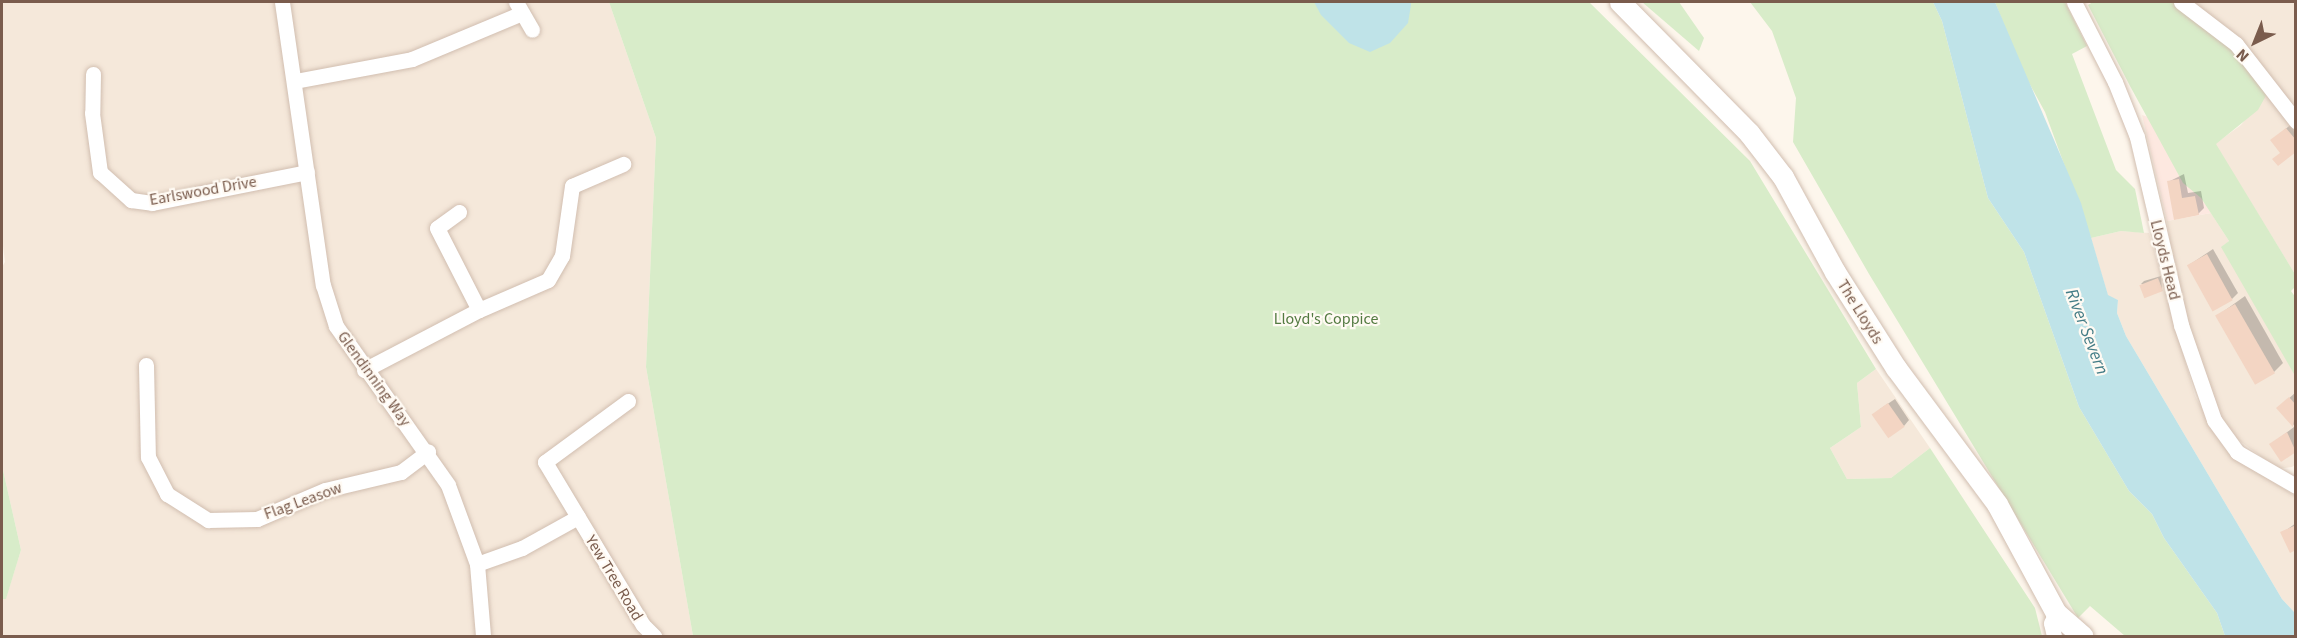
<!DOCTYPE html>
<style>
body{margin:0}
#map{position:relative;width:2297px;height:638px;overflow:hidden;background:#fdf6ec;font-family:"Source Sans 3",sans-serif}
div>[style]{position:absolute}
.residential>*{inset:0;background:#f5e8da}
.commercial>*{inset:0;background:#fde8e0}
.green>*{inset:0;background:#d8ecc9}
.water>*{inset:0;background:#bfe3e8}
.shadow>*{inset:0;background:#0003}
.building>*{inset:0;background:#f3d5c3;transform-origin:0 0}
.roads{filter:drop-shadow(0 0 2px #d1beb0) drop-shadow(0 0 2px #d1beb0)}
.street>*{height:15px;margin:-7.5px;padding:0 7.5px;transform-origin:7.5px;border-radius:7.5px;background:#fff}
.secondary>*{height:21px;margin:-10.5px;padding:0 10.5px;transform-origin:10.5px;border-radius:10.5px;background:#fff}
span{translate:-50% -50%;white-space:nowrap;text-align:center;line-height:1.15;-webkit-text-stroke:4.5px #fffaf3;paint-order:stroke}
.street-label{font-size:16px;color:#7a5c4d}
.park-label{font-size:16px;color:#537a41}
.water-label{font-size:18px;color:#437c86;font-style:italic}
.frame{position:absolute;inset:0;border:3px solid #7a5c4d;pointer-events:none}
.north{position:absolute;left:2225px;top:12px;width:60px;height:60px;-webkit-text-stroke:4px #fffaf3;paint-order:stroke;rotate:223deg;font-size:16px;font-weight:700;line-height:24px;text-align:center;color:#7a5c4d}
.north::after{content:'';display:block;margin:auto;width:21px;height:27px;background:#7a5c4d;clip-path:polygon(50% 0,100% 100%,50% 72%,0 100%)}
</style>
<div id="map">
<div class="residential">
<i style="clip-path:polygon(2px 2px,609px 2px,656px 138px,646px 367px,693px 636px,2px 636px,2px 599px,6px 598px,21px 550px,3px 470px,2px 435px,2px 267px,5px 262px,2px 238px)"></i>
<i style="clip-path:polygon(2190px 2px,2295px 2px,2295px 109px,2229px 29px)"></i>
<i style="clip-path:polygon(2268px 92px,2295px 127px,2295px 274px,2215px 144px,2241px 125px)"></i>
<i style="clip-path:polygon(2211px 213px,2229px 241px,2222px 247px,2295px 373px,2296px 464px,2292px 467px,2278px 469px,2232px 435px,2220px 415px,2176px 288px,2167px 221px)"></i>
<i style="clip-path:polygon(2121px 231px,2149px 233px,2195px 396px,2214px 432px,2248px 466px,2295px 496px,2295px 613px,2282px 599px,2126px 336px,2117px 313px,2118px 300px,2108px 296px,2091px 238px)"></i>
<i style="clip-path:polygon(1876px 369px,1930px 448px,1891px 478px,1847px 479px,1830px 448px,1861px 427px,1857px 383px)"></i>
</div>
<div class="commercial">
<i style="clip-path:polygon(2142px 115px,2148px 117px,2211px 213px,2167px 221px)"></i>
</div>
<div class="green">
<i style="clip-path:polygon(609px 2px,1589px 2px,1750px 161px,1876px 369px,1857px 383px,1861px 427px,1830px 448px,1847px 479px,1891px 478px,1930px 448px,2035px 608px,2042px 636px,693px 636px,646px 367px,656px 138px)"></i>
<i style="clip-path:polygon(1642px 2px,1679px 2px,1704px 38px,1699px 51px)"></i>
<i style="clip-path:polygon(1750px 2px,1933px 2px,1942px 21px,1988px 198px,2024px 252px,2079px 407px,2129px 491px,2152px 514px,2164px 538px,2217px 613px,2225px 636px,2125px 636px,2090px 606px,2078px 618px,1869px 274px,1793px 142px,1796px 98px,1772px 31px)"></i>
<i style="clip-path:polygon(1995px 2px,2065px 2px,2087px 46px,2072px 54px,2116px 170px,2135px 189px,2144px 233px,2121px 231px,2091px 238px,2045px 112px,2022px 70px)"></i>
<i style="clip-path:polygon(2093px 2px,2173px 2px,2226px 43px,2268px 92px,2258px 110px,2216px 144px,2295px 274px,2295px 287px,2291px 291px,2296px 298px,2294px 374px,2221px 247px,2229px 241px,2201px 198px,2183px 183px,2130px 86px,2088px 5px)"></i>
<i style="clip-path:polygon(2px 435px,3px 470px,21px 550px,6px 599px,2px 599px)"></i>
</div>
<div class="water">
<i style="clip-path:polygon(1314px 2px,1411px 2px,1411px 5px,1408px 23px,1390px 43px,1370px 52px,1349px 43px,1321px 15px)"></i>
<i style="clip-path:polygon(1933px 2px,1995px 2px,2081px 203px,2108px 295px,2118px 300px,2117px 313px,2126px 336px,2282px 599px,2295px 613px,2295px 636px,2225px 636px,2217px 613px,2164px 538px,2152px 514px,2129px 491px,2079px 407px,2024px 252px,1988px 198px,1942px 21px)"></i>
</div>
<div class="shadow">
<i style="clip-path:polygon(2293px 123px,2296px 150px,2282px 152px,2278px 135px)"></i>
<i style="clip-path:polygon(2184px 174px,2188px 193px,2201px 191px,2204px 208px,2198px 214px,2175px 218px,2168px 182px)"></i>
<i style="clip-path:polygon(2213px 249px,2238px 293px,2232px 299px,2189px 265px)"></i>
<i style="clip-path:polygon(2161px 276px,2162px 290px,2141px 284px,2144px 281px)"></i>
<i style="clip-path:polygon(2245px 296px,2283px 363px,2274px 372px,2217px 316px)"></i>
<i style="clip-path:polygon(2296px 392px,2296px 423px,2293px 425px,2278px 408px)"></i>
<i style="clip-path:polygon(1895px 399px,1909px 420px,1904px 426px,1880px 409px)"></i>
<i style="clip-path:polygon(2294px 427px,2296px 450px,2282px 460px,2271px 444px)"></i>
<i style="clip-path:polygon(2296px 523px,2296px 548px,2282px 533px)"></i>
</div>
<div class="building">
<i style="clip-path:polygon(2286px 128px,2296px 140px,2296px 152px,2278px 166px,2272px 159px,2280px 153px,2270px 140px)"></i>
<i style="clip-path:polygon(2179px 179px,2182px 198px,2195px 196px,2199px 215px,2174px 220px,2167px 181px)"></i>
<i style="left:2207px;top:254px;width:53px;height:23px;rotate:61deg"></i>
<i style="left:2158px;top:278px;width:14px;height:20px;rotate:69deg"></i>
<i style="left:2235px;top:304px;width:80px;height:23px;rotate:60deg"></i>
<i style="clip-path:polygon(2289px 397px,2296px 405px,2293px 427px,2276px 408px)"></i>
<i style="left:1888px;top:403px;width:29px;height:20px;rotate:55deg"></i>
<i style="clip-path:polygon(2287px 432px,2296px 452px,2281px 462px,2269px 444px)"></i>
<i style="clip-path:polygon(2294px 526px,2296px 550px,2290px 553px,2280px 532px)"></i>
</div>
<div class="roads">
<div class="street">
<i style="left:282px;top:2px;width:286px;rotate:81.8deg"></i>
<i style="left:323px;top:285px;width:43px;rotate:72.4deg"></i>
<i style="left:336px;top:326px;width:194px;rotate:54.8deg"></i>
<i style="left:448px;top:485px;width:84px;rotate:69.8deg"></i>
<i style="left:477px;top:564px;width:72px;rotate:85.2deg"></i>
<i style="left:516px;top:2px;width:32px;rotate:60deg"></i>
<i style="left:2074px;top:2px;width:90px;rotate:62.9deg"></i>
<i style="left:2115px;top:82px;width:59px;rotate:68.2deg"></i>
<i style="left:2137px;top:137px;width:193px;rotate:76.8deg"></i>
<i style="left:2181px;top:325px;width:101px;rotate:70.8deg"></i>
<i style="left:2214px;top:420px;width:39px;rotate:54deg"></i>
<i style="left:2237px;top:452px;width:68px;rotate:30deg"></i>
<i style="left:2181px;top:2px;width:69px;rotate:37.4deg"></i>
<i style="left:2236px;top:44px;width:98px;rotate:52.1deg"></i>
<i style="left:93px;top:74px;width:39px;rotate:91deg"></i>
<i style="left:92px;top:113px;width:60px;rotate:82.3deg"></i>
<i style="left:100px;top:172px;width:42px;rotate:42.1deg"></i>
<i style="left:131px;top:200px;width:21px;rotate:8deg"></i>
<i style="left:152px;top:203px;width:158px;rotate:-11.3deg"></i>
<i style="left:295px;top:81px;width:119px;rotate:-10.6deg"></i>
<i style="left:412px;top:59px;width:119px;rotate:-22.7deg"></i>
<i style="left:459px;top:212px;width:27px;rotate:144deg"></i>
<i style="left:437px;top:228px;width:92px;rotate:62.9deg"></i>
<i style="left:146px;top:365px;width:92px;rotate:88.8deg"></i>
<i style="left:148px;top:457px;width:42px;rotate:62.8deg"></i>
<i style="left:167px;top:494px;width:49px;rotate:32.4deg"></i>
<i style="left:208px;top:520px;width:49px;rotate:-1.2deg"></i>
<i style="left:257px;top:519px;width:74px;rotate:-23.1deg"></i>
<i style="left:325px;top:490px;width:78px;rotate:-13.3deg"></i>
<i style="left:401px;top:472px;width:34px;rotate:-37deg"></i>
<i style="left:364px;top:370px;width:130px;rotate:-27.6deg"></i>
<i style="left:479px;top:310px;width:75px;rotate:-23.5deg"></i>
<i style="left:548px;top:280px;width:28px;rotate:-60deg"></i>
<i style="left:562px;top:256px;width:71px;rotate:-81.9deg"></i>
<i style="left:572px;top:186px;width:56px;rotate:-23.3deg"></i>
<i style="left:628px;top:401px;width:103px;rotate:143.7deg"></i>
<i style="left:545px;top:462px;width:190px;rotate:59deg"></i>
<i style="left:643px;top:625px;width:16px;rotate:45deg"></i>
<i style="left:477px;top:564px;width:48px;rotate:-19.6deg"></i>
<i style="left:522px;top:548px;width:64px;rotate:-29deg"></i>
<i style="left:2054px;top:636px;width:13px;rotate:-103deg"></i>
<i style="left:2051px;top:623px;width:11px;rotate:-63deg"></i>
</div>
<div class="secondary">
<i style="left:1620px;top:2px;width:184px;rotate:45.4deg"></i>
<i style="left:1749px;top:133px;width:56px;rotate:52.3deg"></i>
<i style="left:1783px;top:177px;width:108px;rotate:61.3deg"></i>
<i style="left:1835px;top:272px;width:114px;rotate:57.6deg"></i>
<i style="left:1896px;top:368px;width:169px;rotate:53.4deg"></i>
<i style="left:1997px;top:504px;width:124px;rotate:61.6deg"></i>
<i style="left:2056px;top:613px;width:35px;rotate:41deg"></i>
</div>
</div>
<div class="street-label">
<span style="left:203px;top:191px;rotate:-10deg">Earlswood Drive</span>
<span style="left:2165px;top:260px;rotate:76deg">Lloyds Head</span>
<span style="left:1860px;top:312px;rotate:58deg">The Lloyds</span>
<span style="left:374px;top:379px;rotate:54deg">Glendinning Way</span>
<span style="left:303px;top:501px;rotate:-20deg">Flag Leasow</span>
<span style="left:614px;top:578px;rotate:59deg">Yew Tree Road</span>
</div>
<div class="park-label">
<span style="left:1326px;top:319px">Lloyd's Coppice</span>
</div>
<div class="water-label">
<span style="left:2086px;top:332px;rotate:69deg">River Severn</span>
</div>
<div class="frame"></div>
<div class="north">N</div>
</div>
